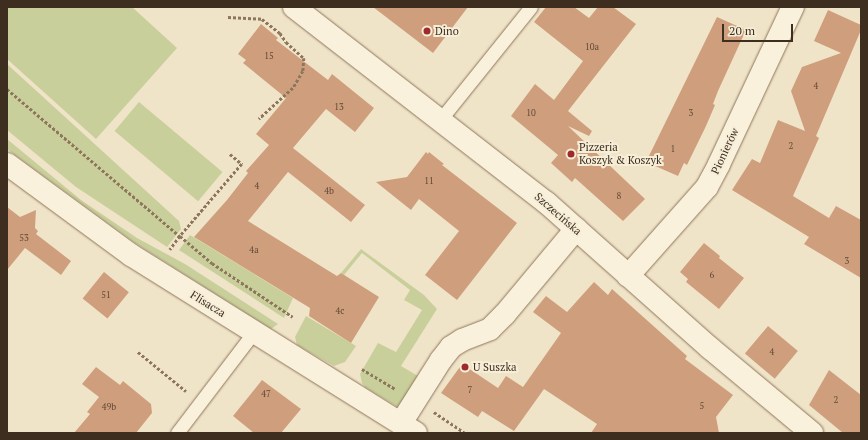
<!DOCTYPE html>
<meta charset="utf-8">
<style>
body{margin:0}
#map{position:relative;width:868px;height:440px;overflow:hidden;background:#f0e4c8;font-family:"PT Serif",serif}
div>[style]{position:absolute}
.green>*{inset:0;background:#c9cf9b;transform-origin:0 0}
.building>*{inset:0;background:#cf9f7d;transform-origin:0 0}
.path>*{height:2.5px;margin-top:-1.25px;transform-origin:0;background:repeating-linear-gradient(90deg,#8d765c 0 3px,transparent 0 5px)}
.roads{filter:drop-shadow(0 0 1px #8d765c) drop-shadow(0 0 1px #8d765c)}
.service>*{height:13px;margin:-6.5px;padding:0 6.5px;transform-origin:6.5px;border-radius:6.5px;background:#faf1dc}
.minor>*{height:22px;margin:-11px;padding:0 11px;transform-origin:11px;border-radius:11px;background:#faf1dc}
.tertiary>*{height:22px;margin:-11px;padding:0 11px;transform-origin:11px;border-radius:11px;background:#faf1dc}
.dots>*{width:11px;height:11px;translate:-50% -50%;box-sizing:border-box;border:2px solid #f7eed8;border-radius:50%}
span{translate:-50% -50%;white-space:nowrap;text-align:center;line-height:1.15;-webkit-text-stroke:4px #f7eed8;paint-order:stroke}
.number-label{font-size:9px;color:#624a37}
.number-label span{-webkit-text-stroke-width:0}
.poi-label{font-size:11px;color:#3d2e20}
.left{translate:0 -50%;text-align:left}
.street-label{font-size:11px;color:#3d2e20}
.frame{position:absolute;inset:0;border:8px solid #3d2e20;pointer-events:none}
.scale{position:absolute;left:722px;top:24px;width:71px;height:18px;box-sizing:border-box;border:2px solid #3d2e20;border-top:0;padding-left:5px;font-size:12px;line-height:14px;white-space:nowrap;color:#3d2e20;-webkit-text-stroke:3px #f7eed8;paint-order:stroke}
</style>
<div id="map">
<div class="green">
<i style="clip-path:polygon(9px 7px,132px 7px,177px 48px,96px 139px,7px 59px,7px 9px)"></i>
<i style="clip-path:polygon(7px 64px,179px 221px,181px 229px,167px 247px,76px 187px,7px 130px)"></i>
<i style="left:139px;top:102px;width:109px;height:38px;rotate:40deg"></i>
<i style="clip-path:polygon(7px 139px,81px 200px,137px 238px,185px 264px,278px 324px,271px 329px,135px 243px,7px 149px)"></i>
<i style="clip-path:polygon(190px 235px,293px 298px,284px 318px,179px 250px)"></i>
<i style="clip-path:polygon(361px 249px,424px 295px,437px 309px,401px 366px,418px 376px,403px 410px,366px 388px,362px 383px,360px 374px,378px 343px,396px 352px,422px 310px,404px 300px,410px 290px,362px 253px,344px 275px,341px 273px)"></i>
<i style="clip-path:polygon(306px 316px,356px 346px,345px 362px,334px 366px,297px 345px,295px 337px)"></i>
</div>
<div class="building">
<i style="clip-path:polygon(373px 7px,468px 7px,433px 53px)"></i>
<i style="clip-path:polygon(546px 7px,574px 7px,589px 18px,598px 7px,613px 7px,636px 24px,568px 111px,592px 131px,589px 136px,568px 126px,645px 199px,623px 221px,575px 178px,572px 182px,551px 163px,558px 155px,511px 116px,535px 84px,554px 100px,583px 61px,534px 22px)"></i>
<i style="clip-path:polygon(828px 10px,861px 25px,861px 30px,816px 136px,819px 138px,793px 196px,829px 218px,836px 206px,861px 220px,861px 278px,804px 244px,809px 237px,732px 190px,752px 159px,760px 163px,778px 120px,805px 131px,791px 91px,802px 67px,841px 53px,814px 41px)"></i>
<i style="clip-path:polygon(717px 17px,746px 30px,718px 91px,713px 104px,715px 105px,706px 126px,687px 165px,684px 163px,678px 176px,646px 162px)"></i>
<i style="clip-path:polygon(261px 24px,278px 38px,276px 40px,328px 80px,332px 74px,374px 108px,355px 132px,326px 109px,293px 148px,365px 205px,351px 222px,288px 172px,248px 221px,337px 276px,341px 273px,379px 297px,351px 343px,309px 316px,310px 308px,194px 237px,227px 200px,248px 173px,246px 171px,269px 145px,256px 134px,286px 98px,243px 63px,246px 60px,238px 54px)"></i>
<i style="clip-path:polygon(426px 152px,428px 154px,429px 152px,444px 164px,442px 165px,517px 223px,457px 300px,425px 275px,459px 231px,419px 199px,411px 210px,376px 182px,407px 177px)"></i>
<i style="clip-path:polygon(7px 207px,20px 217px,36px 210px,35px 228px,38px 231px,36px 234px,71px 261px,61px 275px,25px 248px,7px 270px)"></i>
<i style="clip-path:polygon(704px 243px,720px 256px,719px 258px,744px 278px,719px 309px,686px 282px,688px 279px,680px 272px)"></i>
<i style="left:104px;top:272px;width:32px;height:34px;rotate:39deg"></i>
<i style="clip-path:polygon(594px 282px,608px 295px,612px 289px,687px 356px,685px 359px,733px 395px,716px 417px,719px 433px,591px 433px,597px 424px,544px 389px,514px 431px,482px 411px,478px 417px,441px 393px,462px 364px,498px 388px,506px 376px,523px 387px,561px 333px,533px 312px,546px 296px,567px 312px)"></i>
<i style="left:768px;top:326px;width:39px;height:36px;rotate:40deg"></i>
<i style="clip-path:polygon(96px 367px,120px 385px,123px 381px,151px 404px,152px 413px,136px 433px,74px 433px,90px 414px,87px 412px,99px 397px,82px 384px)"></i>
<i style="clip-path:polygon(829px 370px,861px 395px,861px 433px,843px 433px,809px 405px)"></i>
<i style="clip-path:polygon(262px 380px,301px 409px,281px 433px,254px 433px,233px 416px)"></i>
</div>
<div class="path">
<i style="left:228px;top:17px;width:34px;rotate:3deg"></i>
<i style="left:262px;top:19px;width:23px;rotate:38deg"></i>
<i style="left:280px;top:33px;width:11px;rotate:56deg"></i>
<i style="left:286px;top:42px;width:24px;rotate:42deg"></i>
<i style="left:304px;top:58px;width:13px;rotate:94deg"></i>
<i style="left:303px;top:71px;width:20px;rotate:120deg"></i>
<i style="left:293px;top:88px;width:46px;rotate:137.6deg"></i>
<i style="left:7px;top:89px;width:227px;rotate:40.4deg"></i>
<i style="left:180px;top:236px;width:17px;rotate:126deg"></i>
<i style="left:230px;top:154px;width:16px;rotate:40deg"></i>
<i style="left:242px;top:164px;width:95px;rotate:130.7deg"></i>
<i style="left:180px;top:236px;width:42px;rotate:40.2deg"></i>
<i style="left:212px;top:263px;width:97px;rotate:33.7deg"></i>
<i style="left:138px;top:352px;width:62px;rotate:39.1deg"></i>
<i style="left:362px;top:369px;width:39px;rotate:31deg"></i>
<i style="left:434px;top:412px;width:37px;rotate:34deg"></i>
</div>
<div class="roads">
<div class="service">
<i style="left:440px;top:120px;width:145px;rotate:-51.2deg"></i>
<i style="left:177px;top:433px;width:127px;rotate:-52.7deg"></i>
</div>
<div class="minor">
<i style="left:628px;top:276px;width:119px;rotate:-48.4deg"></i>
<i style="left:707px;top:187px;width:26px;rotate:-62deg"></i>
<i style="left:719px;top:164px;width:174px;rotate:-64.8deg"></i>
<i style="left:401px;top:423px;width:75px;rotate:-57.6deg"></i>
<i style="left:441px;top:360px;width:16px;rotate:-52deg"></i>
<i style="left:451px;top:347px;width:13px;rotate:-32deg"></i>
<i style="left:462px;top:340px;width:30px;rotate:-21deg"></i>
<i style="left:490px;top:329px;width:21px;rotate:-45deg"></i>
<i style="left:505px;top:314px;width:111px;rotate:-50.1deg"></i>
</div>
<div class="tertiary">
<i style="left:294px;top:7px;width:320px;rotate:37.8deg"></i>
<i style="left:547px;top:203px;width:218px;rotate:41.7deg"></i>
<i style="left:710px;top:348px;width:133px;rotate:39.8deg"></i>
<i style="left:7px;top:164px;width:154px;rotate:36.3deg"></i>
<i style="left:131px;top:255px;width:336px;rotate:32deg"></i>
</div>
</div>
<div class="dots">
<i style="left:427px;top:31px;background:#9e2a2b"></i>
<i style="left:571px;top:154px;background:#9e2a2b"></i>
<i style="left:465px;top:367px;background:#9e2a2b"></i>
</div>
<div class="number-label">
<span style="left:592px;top:47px">10a</span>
<span style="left:269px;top:56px">15</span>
<span style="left:816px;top:86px">4</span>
<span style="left:339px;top:107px">13</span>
<span style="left:531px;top:113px">10</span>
<span style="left:691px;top:113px">3</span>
<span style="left:791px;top:146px">2</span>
<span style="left:673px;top:149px">1</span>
<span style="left:429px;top:181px">11</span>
<span style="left:257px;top:186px">4</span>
<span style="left:329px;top:191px">4b</span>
<span style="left:619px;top:196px">8</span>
<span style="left:24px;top:238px">53</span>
<span style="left:254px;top:250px">4a</span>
<span style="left:847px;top:261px">3</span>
<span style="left:712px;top:275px">6</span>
<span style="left:106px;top:295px">51</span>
<span style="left:340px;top:311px">4c</span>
<span style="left:772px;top:352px">4</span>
<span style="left:470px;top:390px">7</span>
<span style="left:266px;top:394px">47</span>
<span style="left:836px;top:400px">2</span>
<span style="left:702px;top:406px">5</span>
<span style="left:109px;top:407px">49b</span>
</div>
<div class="poi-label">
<span class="left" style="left:435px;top:31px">Dino</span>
<span class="left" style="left:579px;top:154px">Pizzeria<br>Koszyk &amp; Koszyk</span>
<span class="left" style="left:473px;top:367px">U Suszka</span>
</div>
<div class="street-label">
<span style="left:725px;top:151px;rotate:-65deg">Pionierów</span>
<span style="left:558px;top:214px;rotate:41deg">Szczecińska</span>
<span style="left:208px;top:304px;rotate:32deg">Flisacza</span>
</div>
<div class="frame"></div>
<div class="scale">20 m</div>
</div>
